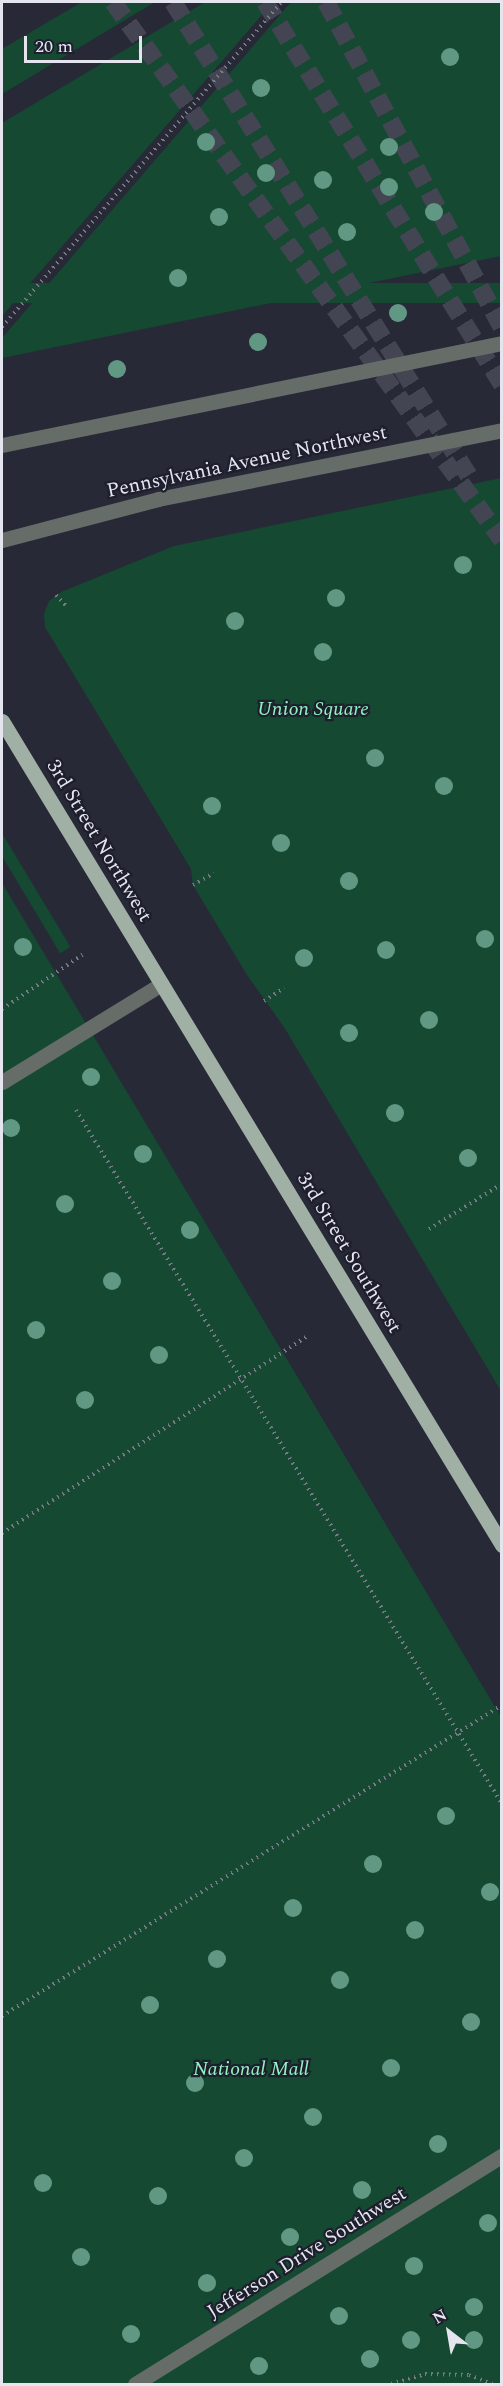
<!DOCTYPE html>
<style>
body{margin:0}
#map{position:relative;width:503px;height:2386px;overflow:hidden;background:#272937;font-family:Spectral,serif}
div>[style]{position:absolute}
.green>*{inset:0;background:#154932;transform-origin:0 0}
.motorway-tunnel>*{height:18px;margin-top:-9px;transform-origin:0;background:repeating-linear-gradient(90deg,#434553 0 18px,transparent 0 27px)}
.path>*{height:4px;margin-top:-2px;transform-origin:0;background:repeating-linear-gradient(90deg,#797a87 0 1.5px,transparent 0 6px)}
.minor>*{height:15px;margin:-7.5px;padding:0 7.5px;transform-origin:7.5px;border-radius:7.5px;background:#666d68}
.tertiary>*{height:15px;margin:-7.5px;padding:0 7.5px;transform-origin:7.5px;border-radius:7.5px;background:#666d68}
.primary>*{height:15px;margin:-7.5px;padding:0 7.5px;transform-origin:7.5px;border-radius:7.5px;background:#a1b0a5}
.trees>*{width:18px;height:18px;margin:-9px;border-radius:50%;background:#619883}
span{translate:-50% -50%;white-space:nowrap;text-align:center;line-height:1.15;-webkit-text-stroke:4.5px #1e1f2d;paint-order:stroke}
.street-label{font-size:20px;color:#e4e5ef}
.park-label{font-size:20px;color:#90f3c1;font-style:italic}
.frame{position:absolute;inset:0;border:3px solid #e4e5ef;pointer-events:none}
.north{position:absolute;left:419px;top:2302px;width:60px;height:60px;-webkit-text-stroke:4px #1e1f2d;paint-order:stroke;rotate:329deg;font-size:16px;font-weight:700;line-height:24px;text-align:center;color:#e4e5ef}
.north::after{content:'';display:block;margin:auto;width:21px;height:27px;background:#e4e5ef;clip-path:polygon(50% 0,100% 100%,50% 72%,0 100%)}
.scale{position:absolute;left:24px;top:36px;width:118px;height:27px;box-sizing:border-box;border:3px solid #e4e5ef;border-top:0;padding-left:8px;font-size:18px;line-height:21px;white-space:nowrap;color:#e4e5ef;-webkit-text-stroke:4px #1e1f2d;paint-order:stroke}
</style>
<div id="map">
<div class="green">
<i style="clip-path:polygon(82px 2px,155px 2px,2px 94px,2px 49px)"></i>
<i style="clip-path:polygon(205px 2px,273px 2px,2px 316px,2px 123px)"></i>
<i style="clip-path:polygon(291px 2px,501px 2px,501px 256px,2px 358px,2px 338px)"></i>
<i style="left:501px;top:283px;width:20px;height:510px;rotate:90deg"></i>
<i style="clip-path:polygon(501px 478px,502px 478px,501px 1391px,284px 1027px,247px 975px,193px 885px,191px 869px,45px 627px,44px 614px,49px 601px,61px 592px,174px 546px)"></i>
<i style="left:2px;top:833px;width:133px;height:12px;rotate:59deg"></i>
<i style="clip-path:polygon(2px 883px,501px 1717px,501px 2384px,2px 2384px)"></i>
</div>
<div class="motorway-tunnel">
<i style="left:113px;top:2px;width:664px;rotate:54.13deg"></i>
<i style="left:173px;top:2px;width:559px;rotate:58.02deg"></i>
<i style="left:265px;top:2px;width:450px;rotate:58.2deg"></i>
<i style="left:326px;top:2px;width:370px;rotate:61.6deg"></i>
</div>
<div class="path">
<i style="left:2px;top:327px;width:429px;rotate:-49.3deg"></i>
<i style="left:56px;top:595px;width:16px;rotate:47deg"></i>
<i style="left:193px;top:885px;width:24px;rotate:-30deg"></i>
<i style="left:264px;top:1001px;width:24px;rotate:-33deg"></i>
<i style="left:2px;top:1009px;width:97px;rotate:-34deg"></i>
<i style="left:76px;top:1110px;width:814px;rotate:58.46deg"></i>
<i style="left:429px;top:1229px;width:86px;rotate:-31.7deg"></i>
<i style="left:2px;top:1533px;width:365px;rotate:-32.8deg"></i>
<i style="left:2px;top:2016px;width:589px;rotate:-31.88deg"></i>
<i style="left:391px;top:2384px;width:35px;rotate:-16deg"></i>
<i style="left:425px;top:2374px;width:44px;rotate:1.3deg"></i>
<i style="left:469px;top:2375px;width:26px;rotate:21deg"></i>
</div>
<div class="minor">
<i style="left:2px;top:445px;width:510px;rotate:-11.53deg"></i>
<i style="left:2px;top:540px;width:161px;rotate:-14.7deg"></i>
<i style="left:158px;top:499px;width:351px;rotate:-11.3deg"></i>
</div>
<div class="tertiary">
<i style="left:2px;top:1082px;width:187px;rotate:-31.6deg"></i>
<i style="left:135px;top:2384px;width:432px;rotate:-31.9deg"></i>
</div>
<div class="primary">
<i style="left:2px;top:721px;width:964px;rotate:58.75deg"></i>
</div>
<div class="trees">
<i style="left:450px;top:57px"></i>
<i style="left:261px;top:88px"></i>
<i style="left:206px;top:142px"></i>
<i style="left:389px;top:147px"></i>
<i style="left:266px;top:173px"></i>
<i style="left:323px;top:180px"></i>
<i style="left:389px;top:187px"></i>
<i style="left:434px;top:212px"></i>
<i style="left:219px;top:217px"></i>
<i style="left:347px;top:232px"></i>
<i style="left:178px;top:278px"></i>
<i style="left:398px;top:313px"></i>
<i style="left:258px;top:342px"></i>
<i style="left:117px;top:369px"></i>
<i style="left:463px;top:565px"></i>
<i style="left:336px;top:598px"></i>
<i style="left:235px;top:621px"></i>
<i style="left:323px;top:652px"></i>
<i style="left:375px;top:758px"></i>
<i style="left:444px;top:786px"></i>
<i style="left:212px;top:806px"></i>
<i style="left:281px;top:843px"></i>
<i style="left:349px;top:881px"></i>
<i style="left:485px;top:939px"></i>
<i style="left:23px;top:947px"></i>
<i style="left:386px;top:950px"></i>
<i style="left:304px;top:958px"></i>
<i style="left:429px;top:1020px"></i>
<i style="left:349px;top:1033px"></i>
<i style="left:91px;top:1077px"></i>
<i style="left:395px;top:1113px"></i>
<i style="left:11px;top:1128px"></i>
<i style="left:143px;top:1154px"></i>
<i style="left:468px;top:1158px"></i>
<i style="left:65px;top:1204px"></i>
<i style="left:190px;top:1230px"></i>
<i style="left:112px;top:1281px"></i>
<i style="left:36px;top:1330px"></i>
<i style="left:159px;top:1355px"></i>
<i style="left:85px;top:1400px"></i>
<i style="left:446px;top:1816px"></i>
<i style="left:373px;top:1864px"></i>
<i style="left:490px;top:1892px"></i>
<i style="left:293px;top:1908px"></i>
<i style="left:415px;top:1930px"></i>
<i style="left:217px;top:1959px"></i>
<i style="left:340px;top:1980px"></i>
<i style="left:150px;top:2005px"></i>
<i style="left:471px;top:2022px"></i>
<i style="left:391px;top:2068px"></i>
<i style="left:195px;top:2083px"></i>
<i style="left:313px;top:2117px"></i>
<i style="left:438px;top:2144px"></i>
<i style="left:244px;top:2158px"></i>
<i style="left:43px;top:2183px"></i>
<i style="left:362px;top:2190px"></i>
<i style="left:158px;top:2196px"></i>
<i style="left:488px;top:2223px"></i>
<i style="left:290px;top:2237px"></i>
<i style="left:81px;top:2257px"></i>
<i style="left:414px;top:2266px"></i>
<i style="left:207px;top:2283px"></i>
<i style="left:474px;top:2307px"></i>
<i style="left:339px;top:2316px"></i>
<i style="left:131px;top:2334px"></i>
<i style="left:411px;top:2340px"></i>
<i style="left:474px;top:2340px"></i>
<i style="left:370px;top:2359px"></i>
<i style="left:259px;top:2366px"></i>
</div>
<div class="street-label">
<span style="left:247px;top:462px;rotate:-12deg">Pennsylvania Avenue Northwest</span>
<span style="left:99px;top:841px;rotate:59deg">3rd Street Northwest</span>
<span style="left:349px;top:1253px;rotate:59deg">3rd Street Southwest</span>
<span style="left:307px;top:2253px;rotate:-32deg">Jefferson Drive Southwest</span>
</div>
<div class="park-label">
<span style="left:313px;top:709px">Union Square</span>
<span style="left:251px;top:2069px">National Mall</span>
</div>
<div class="frame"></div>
<div class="north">N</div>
<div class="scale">20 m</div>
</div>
